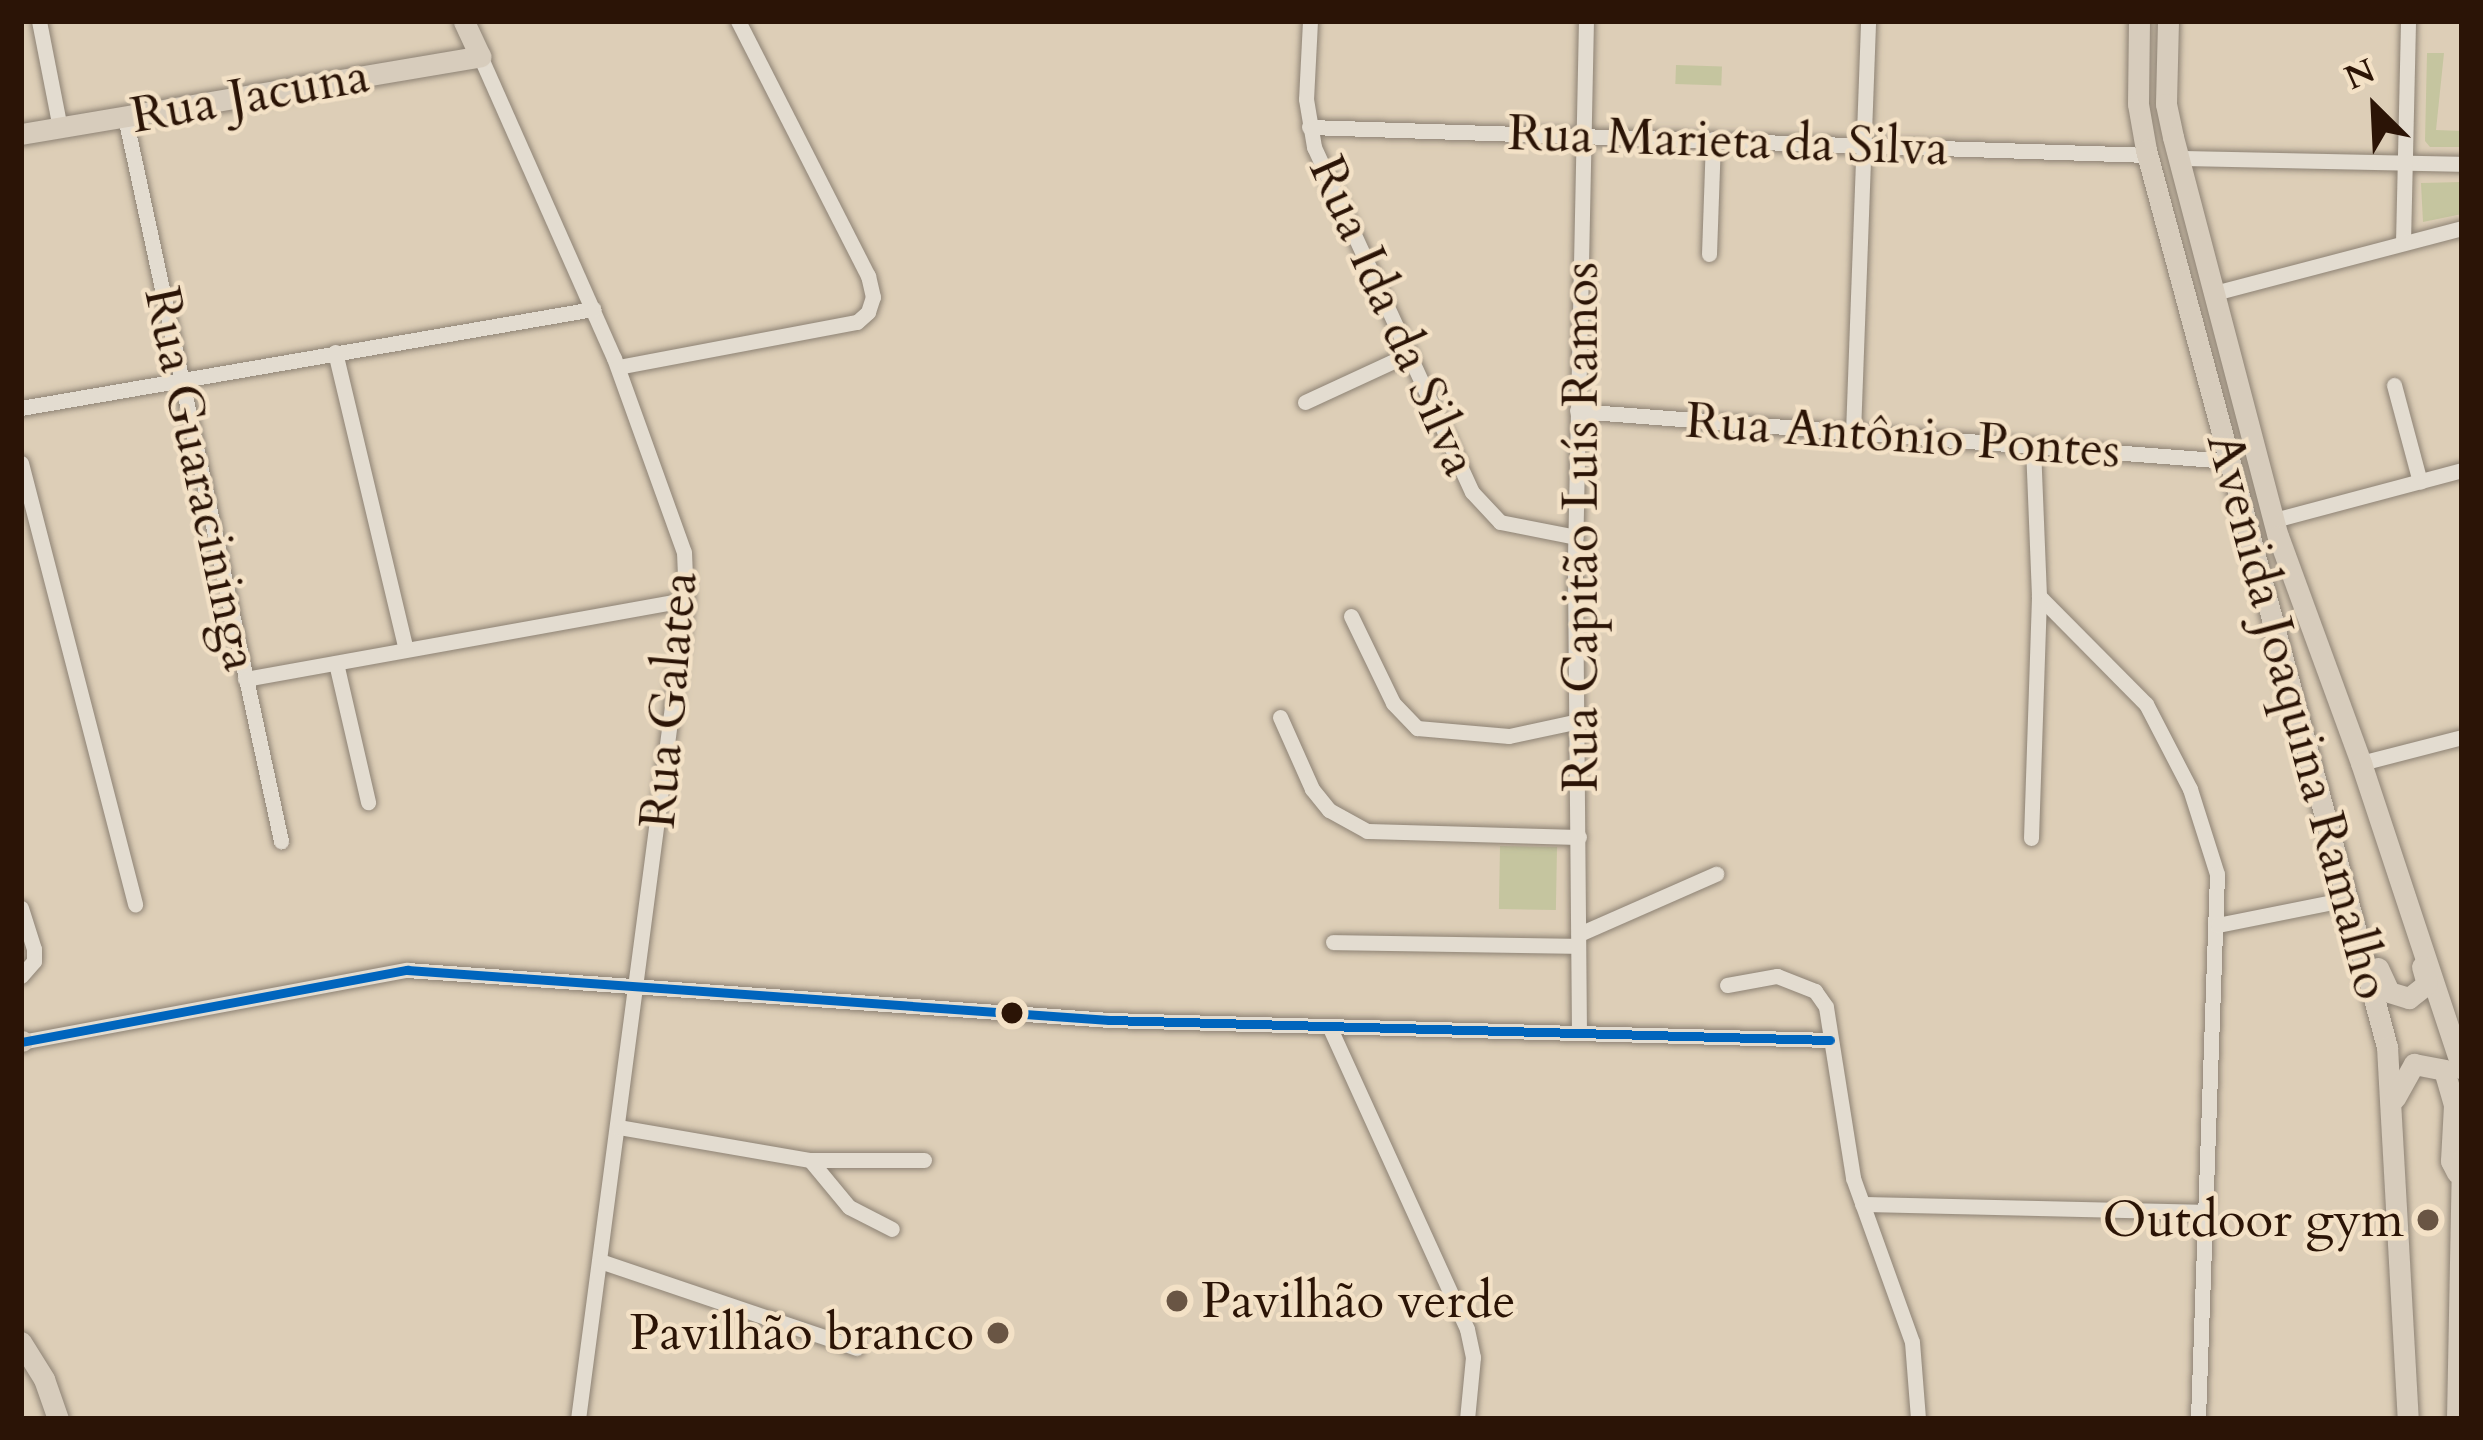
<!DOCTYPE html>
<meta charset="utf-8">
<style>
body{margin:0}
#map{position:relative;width:2483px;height:1440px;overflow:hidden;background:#ddceb7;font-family:Cardo,serif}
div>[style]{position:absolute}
.green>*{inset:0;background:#c5c59f;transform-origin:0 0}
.roads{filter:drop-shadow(0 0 3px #8d8274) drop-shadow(0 0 3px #8d8274)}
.minor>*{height:15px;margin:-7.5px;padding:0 7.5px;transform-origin:7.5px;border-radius:7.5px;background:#e3dcd0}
.major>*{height:21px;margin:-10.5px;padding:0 10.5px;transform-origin:10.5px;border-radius:10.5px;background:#d7ccbc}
.bus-1>*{height:9px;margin:-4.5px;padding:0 4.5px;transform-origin:4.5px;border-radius:4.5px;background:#0065bd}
.dots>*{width:33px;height:33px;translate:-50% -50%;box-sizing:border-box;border:6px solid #f3e1c6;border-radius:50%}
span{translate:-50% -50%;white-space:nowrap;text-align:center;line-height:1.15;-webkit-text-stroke:9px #f3e1c6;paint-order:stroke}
.street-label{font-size:51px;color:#2b1406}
.poi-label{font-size:51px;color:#2b1406}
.right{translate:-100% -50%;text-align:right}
.left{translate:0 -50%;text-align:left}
.frame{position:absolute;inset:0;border:24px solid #2b1406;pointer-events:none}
.north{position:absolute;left:2315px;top:48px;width:120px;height:120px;-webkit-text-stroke:9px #f3e1c6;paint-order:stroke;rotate:336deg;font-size:33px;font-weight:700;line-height:48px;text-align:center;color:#2b1406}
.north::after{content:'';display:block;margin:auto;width:42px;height:54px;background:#2b1406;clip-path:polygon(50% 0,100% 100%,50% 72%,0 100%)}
</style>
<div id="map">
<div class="green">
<i style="clip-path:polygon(2427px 53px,2444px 53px,2436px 130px,2462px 131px,2462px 147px,2430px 147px,2425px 141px)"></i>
<i style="left:1676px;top:65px;width:46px;height:19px;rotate:2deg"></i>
<i style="clip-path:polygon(2462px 182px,2462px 214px,2423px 222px,2421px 183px)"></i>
<i style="left:1500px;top:846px;width:57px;height:63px;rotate:1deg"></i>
</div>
<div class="roads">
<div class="minor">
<i style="left:39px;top:21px;width:109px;rotate:78.9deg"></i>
<i style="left:1310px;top:21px;width:78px;rotate:92.9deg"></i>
<i style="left:1306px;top:99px;width:49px;rotate:80.5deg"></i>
<i style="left:1314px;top:147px;width:379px;rotate:65.4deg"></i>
<i style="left:1472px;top:492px;width:41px;rotate:47deg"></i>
<i style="left:1500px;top:522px;width:77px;rotate:11.2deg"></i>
<i style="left:480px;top:56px;width:330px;rotate:66.1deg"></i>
<i style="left:614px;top:358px;width:206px;rotate:70.2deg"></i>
<i style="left:684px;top:552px;width:48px;rotate:87.6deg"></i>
<i style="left:686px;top:600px;width:826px;rotate:97.51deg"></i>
<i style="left:125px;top:117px;width:741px;rotate:77.84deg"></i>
<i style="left:1309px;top:127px;width:839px;rotate:1.91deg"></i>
<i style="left:2179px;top:158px;width:283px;rotate:1.2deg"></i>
<i style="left:2403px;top:243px;width:222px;rotate:-88.7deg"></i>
<i style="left:1709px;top:254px;width:115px;rotate:-88deg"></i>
<i style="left:2214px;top:293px;width:256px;rotate:-14.7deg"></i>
<i style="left:335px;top:352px;width:305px;rotate:76.6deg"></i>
<i style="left:618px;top:367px;width:243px;rotate:-10.7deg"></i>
<i style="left:857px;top:322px;width:15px;rotate:-42deg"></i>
<i style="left:868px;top:312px;width:16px;rotate:-72deg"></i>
<i style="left:873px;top:297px;width:22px;rotate:-103deg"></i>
<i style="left:868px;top:276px;width:286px;rotate:-117deg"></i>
<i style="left:2394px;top:385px;width:100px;rotate:75deg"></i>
<i style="left:1305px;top:402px;width:115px;rotate:-24.8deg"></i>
<i style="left:21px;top:408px;width:581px;rotate:-9.82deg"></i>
<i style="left:1577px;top:411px;width:653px;rotate:4.39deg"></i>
<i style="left:1853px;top:433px;width:412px;rotate:-87.9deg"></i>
<i style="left:21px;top:463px;width:456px;rotate:75.5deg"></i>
<i style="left:2274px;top:520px;width:195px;rotate:-14.9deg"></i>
<i style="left:2039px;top:596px;width:152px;rotate:45.3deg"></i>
<i style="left:2146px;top:704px;width:96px;rotate:62.6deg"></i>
<i style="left:2190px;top:789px;width:89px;rotate:72.4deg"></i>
<i style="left:2217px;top:874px;width:545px;rotate:92deg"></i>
<i style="left:1351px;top:616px;width:97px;rotate:64.2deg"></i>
<i style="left:1393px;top:703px;width:35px;rotate:46deg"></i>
<i style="left:1417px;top:728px;width:92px;rotate:5deg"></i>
<i style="left:1509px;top:736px;width:72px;rotate:-12.1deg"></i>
<i style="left:336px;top:663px;width:143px;rotate:77deg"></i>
<i style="left:245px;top:679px;width:448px;rotate:-10.2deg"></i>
<i style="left:1280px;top:717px;width:79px;rotate:66deg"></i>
<i style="left:1312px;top:789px;width:27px;rotate:51deg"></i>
<i style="left:1329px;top:810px;width:43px;rotate:28.9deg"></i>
<i style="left:1367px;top:831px;width:212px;rotate:1.6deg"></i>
<i style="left:2361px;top:763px;width:104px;rotate:-14.4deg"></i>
<i style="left:2031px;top:838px;width:242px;rotate:-88.1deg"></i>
<i style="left:2039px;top:596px;width:150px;rotate:-92.3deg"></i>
<i style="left:21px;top:908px;width:43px;rotate:72.4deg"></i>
<i style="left:34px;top:949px;width:12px;rotate:90deg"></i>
<i style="left:34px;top:961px;width:20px;rotate:131deg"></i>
<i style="left:2218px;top:925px;width:133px;rotate:-11.3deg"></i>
<i style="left:1579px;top:934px;width:150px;rotate:-23.7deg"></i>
<i style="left:1333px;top:942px;width:245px;rotate:0.9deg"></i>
<i style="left:1727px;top:985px;width:51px;rotate:-10.2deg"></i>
<i style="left:1777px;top:976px;width:41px;rotate:21.5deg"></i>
<i style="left:1815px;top:991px;width:19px;rotate:55deg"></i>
<i style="left:1826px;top:1007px;width:173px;rotate:81deg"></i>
<i style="left:1853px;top:1178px;width:174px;rotate:70.2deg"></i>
<i style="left:1912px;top:1342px;width:77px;rotate:85.5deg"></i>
<i style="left:1329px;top:1026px;width:333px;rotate:65.5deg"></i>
<i style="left:1467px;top:1329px;width:29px;rotate:78deg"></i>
<i style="left:1473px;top:1357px;width:62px;rotate:95.5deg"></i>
<i style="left:1579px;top:1033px;width:475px;rotate:-90.5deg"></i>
<i style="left:1575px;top:558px;width:537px;rotate:-88.83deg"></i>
<i style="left:21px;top:1042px;width:393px;rotate:-10.6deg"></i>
<i style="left:407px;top:970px;width:704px;rotate:4.07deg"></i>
<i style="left:1109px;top:1020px;width:721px;rotate:1.59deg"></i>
<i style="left:618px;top:1127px;width:195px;rotate:9.8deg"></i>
<i style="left:810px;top:1160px;width:61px;rotate:50.3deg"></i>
<i style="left:849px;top:1207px;width:48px;rotate:27.1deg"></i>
<i style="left:810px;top:1160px;width:114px"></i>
<i style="left:1862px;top:1204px;width:341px;rotate:1.3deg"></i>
<i style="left:600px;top:1261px;width:271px;rotate:18.7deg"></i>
</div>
<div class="major">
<i style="left:2139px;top:21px;width:83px;rotate:90.7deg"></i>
<i style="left:2138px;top:104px;width:47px;rotate:80.1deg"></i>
<i style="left:2146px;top:150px;width:929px;rotate:74.96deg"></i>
<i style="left:2387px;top:1047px;width:373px;rotate:86.8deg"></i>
<i style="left:2168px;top:21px;width:83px;rotate:91.4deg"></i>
<i style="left:2166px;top:104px;width:34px;rotate:78deg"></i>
<i style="left:2173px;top:137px;width:413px;rotate:75.3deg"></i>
<i style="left:2278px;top:536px;width:242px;rotate:69.9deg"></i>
<i style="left:2361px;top:763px;width:322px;rotate:71.7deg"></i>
<i style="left:21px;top:134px;width:466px;rotate:-9.6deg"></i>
<i style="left:480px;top:56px;width:38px;rotate:-115deg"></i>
<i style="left:2378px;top:968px;width:26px;rotate:65deg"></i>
<i style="left:2389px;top:992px;width:21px;rotate:17deg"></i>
<i style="left:2409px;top:998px;width:23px;rotate:-38deg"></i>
<i style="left:2427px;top:984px;width:18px;rotate:-106deg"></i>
<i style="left:21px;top:1041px;width:1px"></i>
<i style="left:2395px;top:1098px;width:39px;rotate:-61deg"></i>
<i style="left:2414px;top:1064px;width:31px;rotate:11deg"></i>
<i style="left:2444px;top:1070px;width:36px;rotate:74deg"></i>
<i style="left:2454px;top:1105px;width:56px;rotate:93.1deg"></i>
<i style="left:2451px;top:1161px;width:13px;rotate:63deg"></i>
<i style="left:21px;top:1342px;width:44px;rotate:58.1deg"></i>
<i style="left:44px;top:1379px;width:42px;rotate:70.7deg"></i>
<i style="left:2457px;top:1419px;width:260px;rotate:-88.9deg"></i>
</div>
</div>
<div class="bus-1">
<i style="left:21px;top:1042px;width:393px;rotate:-10.6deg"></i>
<i style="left:407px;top:970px;width:704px;rotate:4.07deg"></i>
<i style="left:1109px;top:1020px;width:721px;rotate:1.59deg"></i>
</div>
<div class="dots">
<i style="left:1012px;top:1013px;background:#2b1406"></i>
<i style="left:2428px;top:1220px;background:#695544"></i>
<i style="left:1177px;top:1301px;background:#695544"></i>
<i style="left:998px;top:1333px;background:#695544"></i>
</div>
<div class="street-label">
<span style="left:250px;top:96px;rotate:-10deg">Rua Jacuna</span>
<span style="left:1728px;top:141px;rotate:2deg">Rua Marieta da Silva</span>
<span style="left:1393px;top:316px;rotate:66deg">Rua Ida da Silva</span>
<span style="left:1903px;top:436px;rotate:4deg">Rua Antônio Pontes</span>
<span style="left:201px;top:479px;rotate:78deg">Rua Guaracininga</span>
<span style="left:1581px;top:527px;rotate:-90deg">Rua Capitão Luís Ramos</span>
<span style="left:669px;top:700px;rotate:-85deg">Rua Galatea</span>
<span style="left:2298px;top:716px;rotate:75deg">Avenida Joaquina Ramalho</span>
</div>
<div class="poi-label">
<span class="right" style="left:2404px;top:1220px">Outdoor gym</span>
<span class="left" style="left:1201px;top:1301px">Pavilhão verde</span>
<span class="right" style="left:974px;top:1333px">Pavilhão branco</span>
</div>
<div class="frame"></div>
<div class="north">N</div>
</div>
